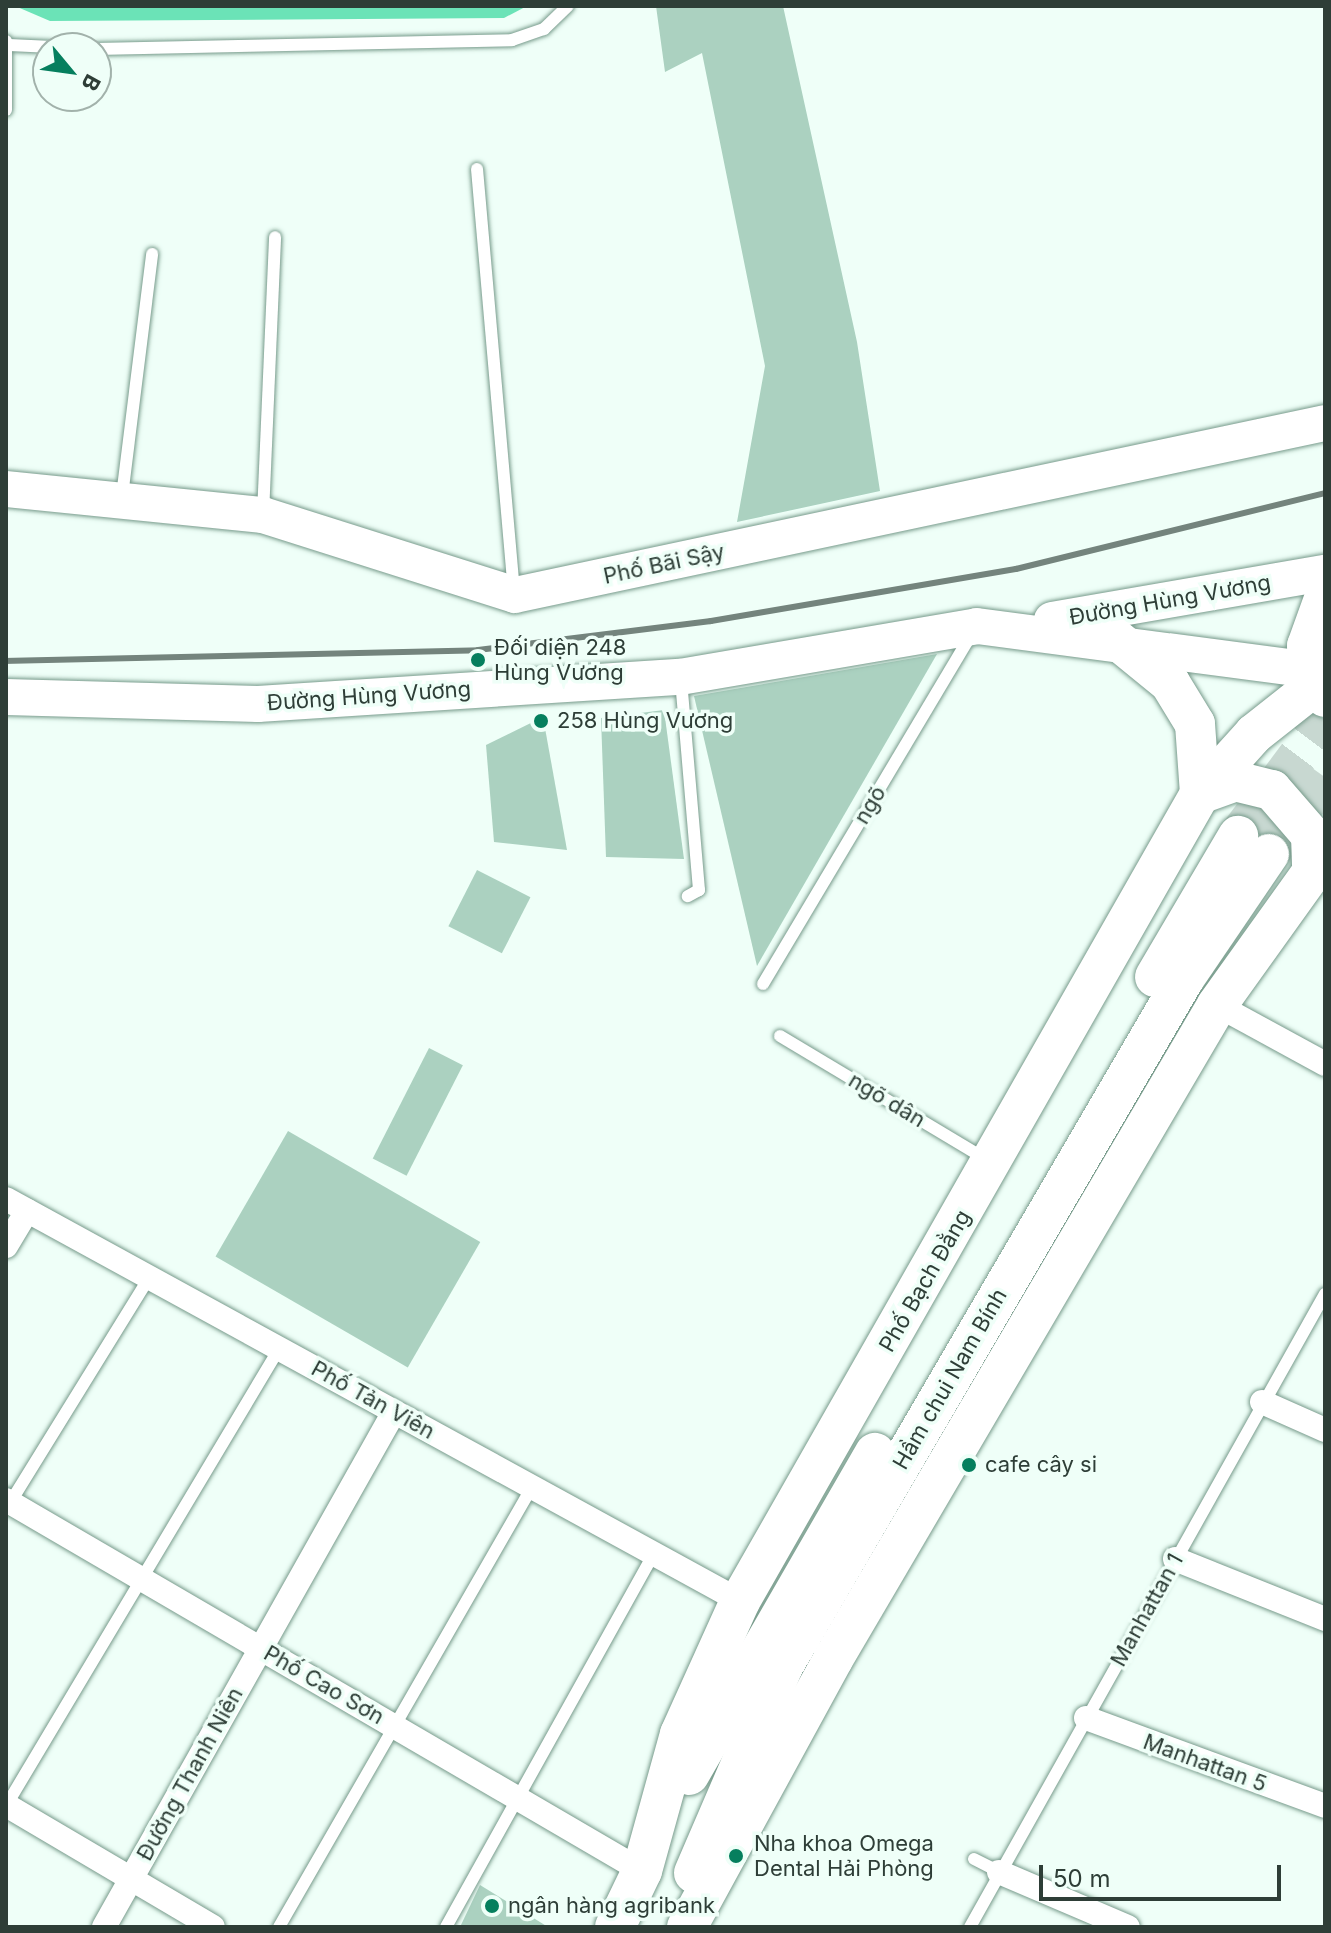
<!DOCTYPE html>
<meta charset="utf-8">
<style>
body{margin:0}
#map{position:relative;width:1331px;height:1933px;overflow:hidden;background:#effff8;font-family:Inter,sans-serif}
div>[style]{position:absolute}
.water>*{inset:0;background:#6be3b7}
.building>*{inset:0;background:#abd1c0;transform-origin:0 0}
.primary-tunnel>*{height:40px;margin-top:-20px;transform-origin:0;background:repeating-linear-gradient(90deg,#c8d8d1 0 40px,transparent 0 60px)}
.roads{filter:drop-shadow(0 0 2px #779b8b) drop-shadow(0 0 2px #779b8b)}
.lane>*{height:12px;margin:-6px;padding:0 6px;transform-origin:6px;border-radius:6px;background:#fff}
.street>*{height:24px;margin:-12px;padding:0 12px;transform-origin:12px;border-radius:12px;background:#fff}
.secondary>*{height:36px;margin:-18px;padding:0 18px;transform-origin:18px;border-radius:18px;background:#fff}
.primary>*{height:40px;margin:-20px;padding:0 20px;transform-origin:20px;border-radius:20px;background:#fff}
.rail>*{height:6px;margin:-3px;padding:0 3px;transform-origin:3px;border-radius:3px;background:#74847d}
.dots>*{width:22px;height:22px;translate:-50% -50%;box-sizing:border-box;border:4px solid #effff8;border-radius:50%}
span{translate:-50% -50%;white-space:nowrap;text-align:center;line-height:1.15;-webkit-text-stroke:7px #effff8;paint-order:stroke}
.street-label{font-size:22px;color:#2e3e37}
.poi-label{font-size:22px;color:#2e3e37}
.left{translate:0 -50%;text-align:left}
.frame{position:absolute;inset:0;border:8px solid #2e3e37;pointer-events:none}
.north{position:absolute;left:32px;top:32px;width:80px;height:80px;box-sizing:border-box;background:#effff8;border:2px solid #a2b2ab;border-radius:50%;rotate:119deg;font-size:22px;font-weight:700;line-height:32px;text-align:center;color:#2e3e37}
.north::after{content:'';display:block;margin:auto;width:28px;height:36px;background:#067f5e;clip-path:polygon(50% 0,100% 100%,50% 72%,0 100%)}
.scale{position:absolute;left:1039px;top:1865px;width:242px;height:36px;box-sizing:border-box;border:4px solid #2e3e37;border-top:0;padding-left:10px;font-size:24px;line-height:28px;white-space:nowrap;color:#2e3e37;-webkit-text-stroke:6px #effff8;paint-order:stroke}
</style>
<div id="map">
<div class="water">
<i style="clip-path:polygon(15px 6px,527px 6px,504px 18px,50px 21px)"></i>
</div>
<div class="building">
<i style="clip-path:polygon(656px 6px,783px 6px,857px 342px,880px 491px,737px 522px,765px 366px,702px 53px,665px 72px)"></i>
<i style="clip-path:polygon(937px 654px,757px 966px,694px 696px)"></i>
<i style="clip-path:polygon(664px 710px,684px 859px,606px 857px,601px 718px)"></i>
<i style="clip-path:polygon(543px 717px,567px 850px,494px 842px,486px 745px)"></i>
<i style="left:477px;top:870px;width:60px;height:63px;rotate:27deg"></i>
<i style="left:429px;top:1048px;width:38px;height:124px;rotate:27deg"></i>
<i style="left:288px;top:1131px;width:222px;height:145px;rotate:30deg"></i>
<i style="clip-path:polygon(480px 1885px,548px 1927px,460px 1927px)"></i>
</div>
<div class="primary-tunnel">
<i style="left:1238px;top:836px;width:145px;rotate:-53.1deg"></i>
<i style="left:1269px;top:854px;width:95px;rotate:-54deg"></i>
</div>
<div class="roads">
<div class="lane">
<i style="left:6px;top:41px;width:69px;rotate:90deg"></i>
<i style="left:9px;top:45px;width:65px;rotate:2.6deg"></i>
<i style="left:96px;top:49px;width:416px;rotate:-1.2deg"></i>
<i style="left:512px;top:40px;width:34px;rotate:-19deg"></i>
<i style="left:544px;top:29px;width:33px;rotate:-44deg"></i>
<i style="left:477px;top:169px;width:425px;rotate:85deg"></i>
<i style="left:122px;top:496px;width:244px;rotate:-82.9deg"></i>
<i style="left:263px;top:514px;width:277px;rotate:-87.5deg"></i>
<i style="left:681px;top:680px;width:211px;rotate:85.1deg"></i>
<i style="left:699px;top:890px;width:13px;rotate:151deg"></i>
<i style="left:763px;top:984px;width:410px;rotate:-59.2deg"></i>
<i style="left:780px;top:1036px;width:241px;rotate:30.9deg"></i>
<i style="left:10px;top:1503px;width:264px;rotate:-58.3deg"></i>
<i style="left:6px;top:1806px;width:532px;rotate:-59.15deg"></i>
<i style="left:974px;top:1859px;width:28px;rotate:27deg"></i>
<i style="left:279px;top:1927px;width:508px;rotate:-60.1deg"></i>
<i style="left:446px;top:1927px;width:427px;rotate:-60.9deg"></i>
<i style="left:970px;top:1927px;width:726px;rotate:-60.72deg"></i>
</div>
<div class="street">
<i style="left:1217px;top:1005px;width:123px;rotate:28.6deg"></i>
<i style="left:6px;top:1199px;width:837px;rotate:28.71deg"></i>
<i style="left:6px;top:1246px;width:41px;rotate:-59deg"></i>
<i style="left:1262px;top:1402px;width:69px;rotate:24deg"></i>
<i style="left:6px;top:1500px;width:736px;rotate:30.26deg"></i>
<i style="left:1175px;top:1559px;width:162px;rotate:21.8deg"></i>
<i style="left:1086px;top:1718px;width:255px;rotate:20.2deg"></i>
<i style="left:6px;top:1805px;width:240px;rotate:30.5deg"></i>
<i style="left:999px;top:1872px;width:140px;rotate:23.1deg"></i>
<i style="left:104px;top:1927px;width:591px;rotate:-60.62deg"></i>
</div>
<div class="secondary">
<i style="left:6px;top:489px;width:258px;rotate:5.8deg"></i>
<i style="left:263px;top:515px;width:264px;rotate:17.6deg"></i>
<i style="left:515px;top:595px;width:828px;rotate:-11.99deg"></i>
<i style="left:1052px;top:620px;width:277px;rotate:-9.8deg"></i>
<i style="left:6px;top:697px;width:252px;rotate:1.6deg"></i>
<i style="left:258px;top:704px;width:423px;rotate:-3.7deg"></i>
<i style="left:680px;top:677px;width:301px;rotate:-9.7deg"></i>
<i style="left:977px;top:626px;width:336px;rotate:7.5deg"></i>
</div>
<div class="primary">
<i style="left:1325px;top:596px;width:53px;rotate:109.8deg"></i>
<i style="left:1307px;top:646px;width:54px;rotate:70.6deg"></i>
<i style="left:1116px;top:639px;width:70px;rotate:39.2deg"></i>
<i style="left:1170px;top:683px;width:48px;rotate:58.6deg"></i>
<i style="left:1195px;top:724px;width:70px;rotate:85.9deg"></i>
<i style="left:1200px;top:794px;width:37px;rotate:-20deg"></i>
<i style="left:1235px;top:781px;width:38px;rotate:14deg"></i>
<i style="left:1272px;top:790px;width:60px;rotate:49.1deg"></i>
<i style="left:1311px;top:835px;width:36px;rotate:88deg"></i>
<i style="left:1155px;top:977px;width:164px;rotate:-59.5deg"></i>
<i style="left:689px;top:1775px;width:372px;rotate:-60deg"></i>
<i style="left:694px;top:1873px;width:225px;rotate:-66.7deg"></i>
<i style="left:783px;top:1666px;width:795px;rotate:-59.73deg"></i>
<i style="left:1184px;top:979px;width:151px;rotate:-55.8deg"></i>
<i style="left:615px;top:1927px;width:62px;rotate:-64.3deg"></i>
<i style="left:642px;top:1871px;width:142px;rotate:-74.5deg"></i>
<i style="left:680px;top:1734px;width:146px;rotate:-65.7deg"></i>
<i style="left:740px;top:1601px;width:929px;rotate:-60.32deg"></i>
<i style="left:1200px;top:794px;width:81px;rotate:-48deg"></i>
<i style="left:1254px;top:734px;width:79px;rotate:-38.3deg"></i>
<i style="left:687px;top:1927px;width:305px;rotate:-61.4deg"></i>
<i style="left:833px;top:1659px;width:758px;rotate:-59.58deg"></i>
<i style="left:1217px;top:1005px;width:186px;rotate:-54.4deg"></i>
</div>
</div>
<div class="rail">
<i style="left:6px;top:661px;width:472px;rotate:-1.3deg"></i>
<i style="left:478px;top:650px;width:235px;rotate:-7.1deg"></i>
<i style="left:711px;top:621px;width:309px;rotate:-9.7deg"></i>
<i style="left:1016px;top:569px;width:318px;rotate:-13.8deg"></i>
</div>
<div class="dots">
<i style="left:478px;top:660px;background:#067f5e"></i>
<i style="left:541px;top:721px;background:#067f5e"></i>
<i style="left:969px;top:1465px;background:#067f5e"></i>
<i style="left:736px;top:1856px;background:#067f5e"></i>
<i style="left:492px;top:1906px;background:#067f5e"></i>
</div>
<div class="street-label">
<span style="left:664px;top:564px;rotate:-12deg">Phố Bãi Sậy</span>
<span style="left:1170px;top:600px;rotate:-10deg">Đường Hùng Vương</span>
<span style="left:369px;top:696px;rotate:-4deg">Đường Hùng Vương</span>
<span style="left:870px;top:805px;rotate:-59deg">ngõ</span>
<span style="left:887px;top:1100px;rotate:31deg">ngõ dân</span>
<span style="left:925px;top:1281px;rotate:-60deg">Phố Bạch Đằng</span>
<span style="left:950px;top:1379px;rotate:-60deg">Hầm chui Nam Bính</span>
<span style="left:373px;top:1400px;rotate:29deg">Phố Tản Viên</span>
<span style="left:1147px;top:1610px;rotate:-61deg">Manhattan 1</span>
<span style="left:324px;top:1685px;rotate:30deg">Phố Cao Sơn</span>
<span style="left:1205px;top:1763px;rotate:20deg">Manhattan 5</span>
<span style="left:190px;top:1774px;rotate:-61deg">Đường Thanh Niên</span>
</div>
<div class="poi-label">
<span class="left" style="left:494px;top:660px">Đối diện 248<br>Hùng Vương</span>
<span class="left" style="left:557px;top:721px">258 Hùng Vương</span>
<span class="left" style="left:985px;top:1465px">cafe cây si</span>
<span class="left" style="left:754px;top:1856px">Nha khoa Omega<br>Dental Hải Phòng</span>
<span class="left" style="left:508px;top:1906px">ngân hàng agribank</span>
</div>
<div class="frame"></div>
<div class="north">B</div>
<div class="scale">50 m</div>
</div>
